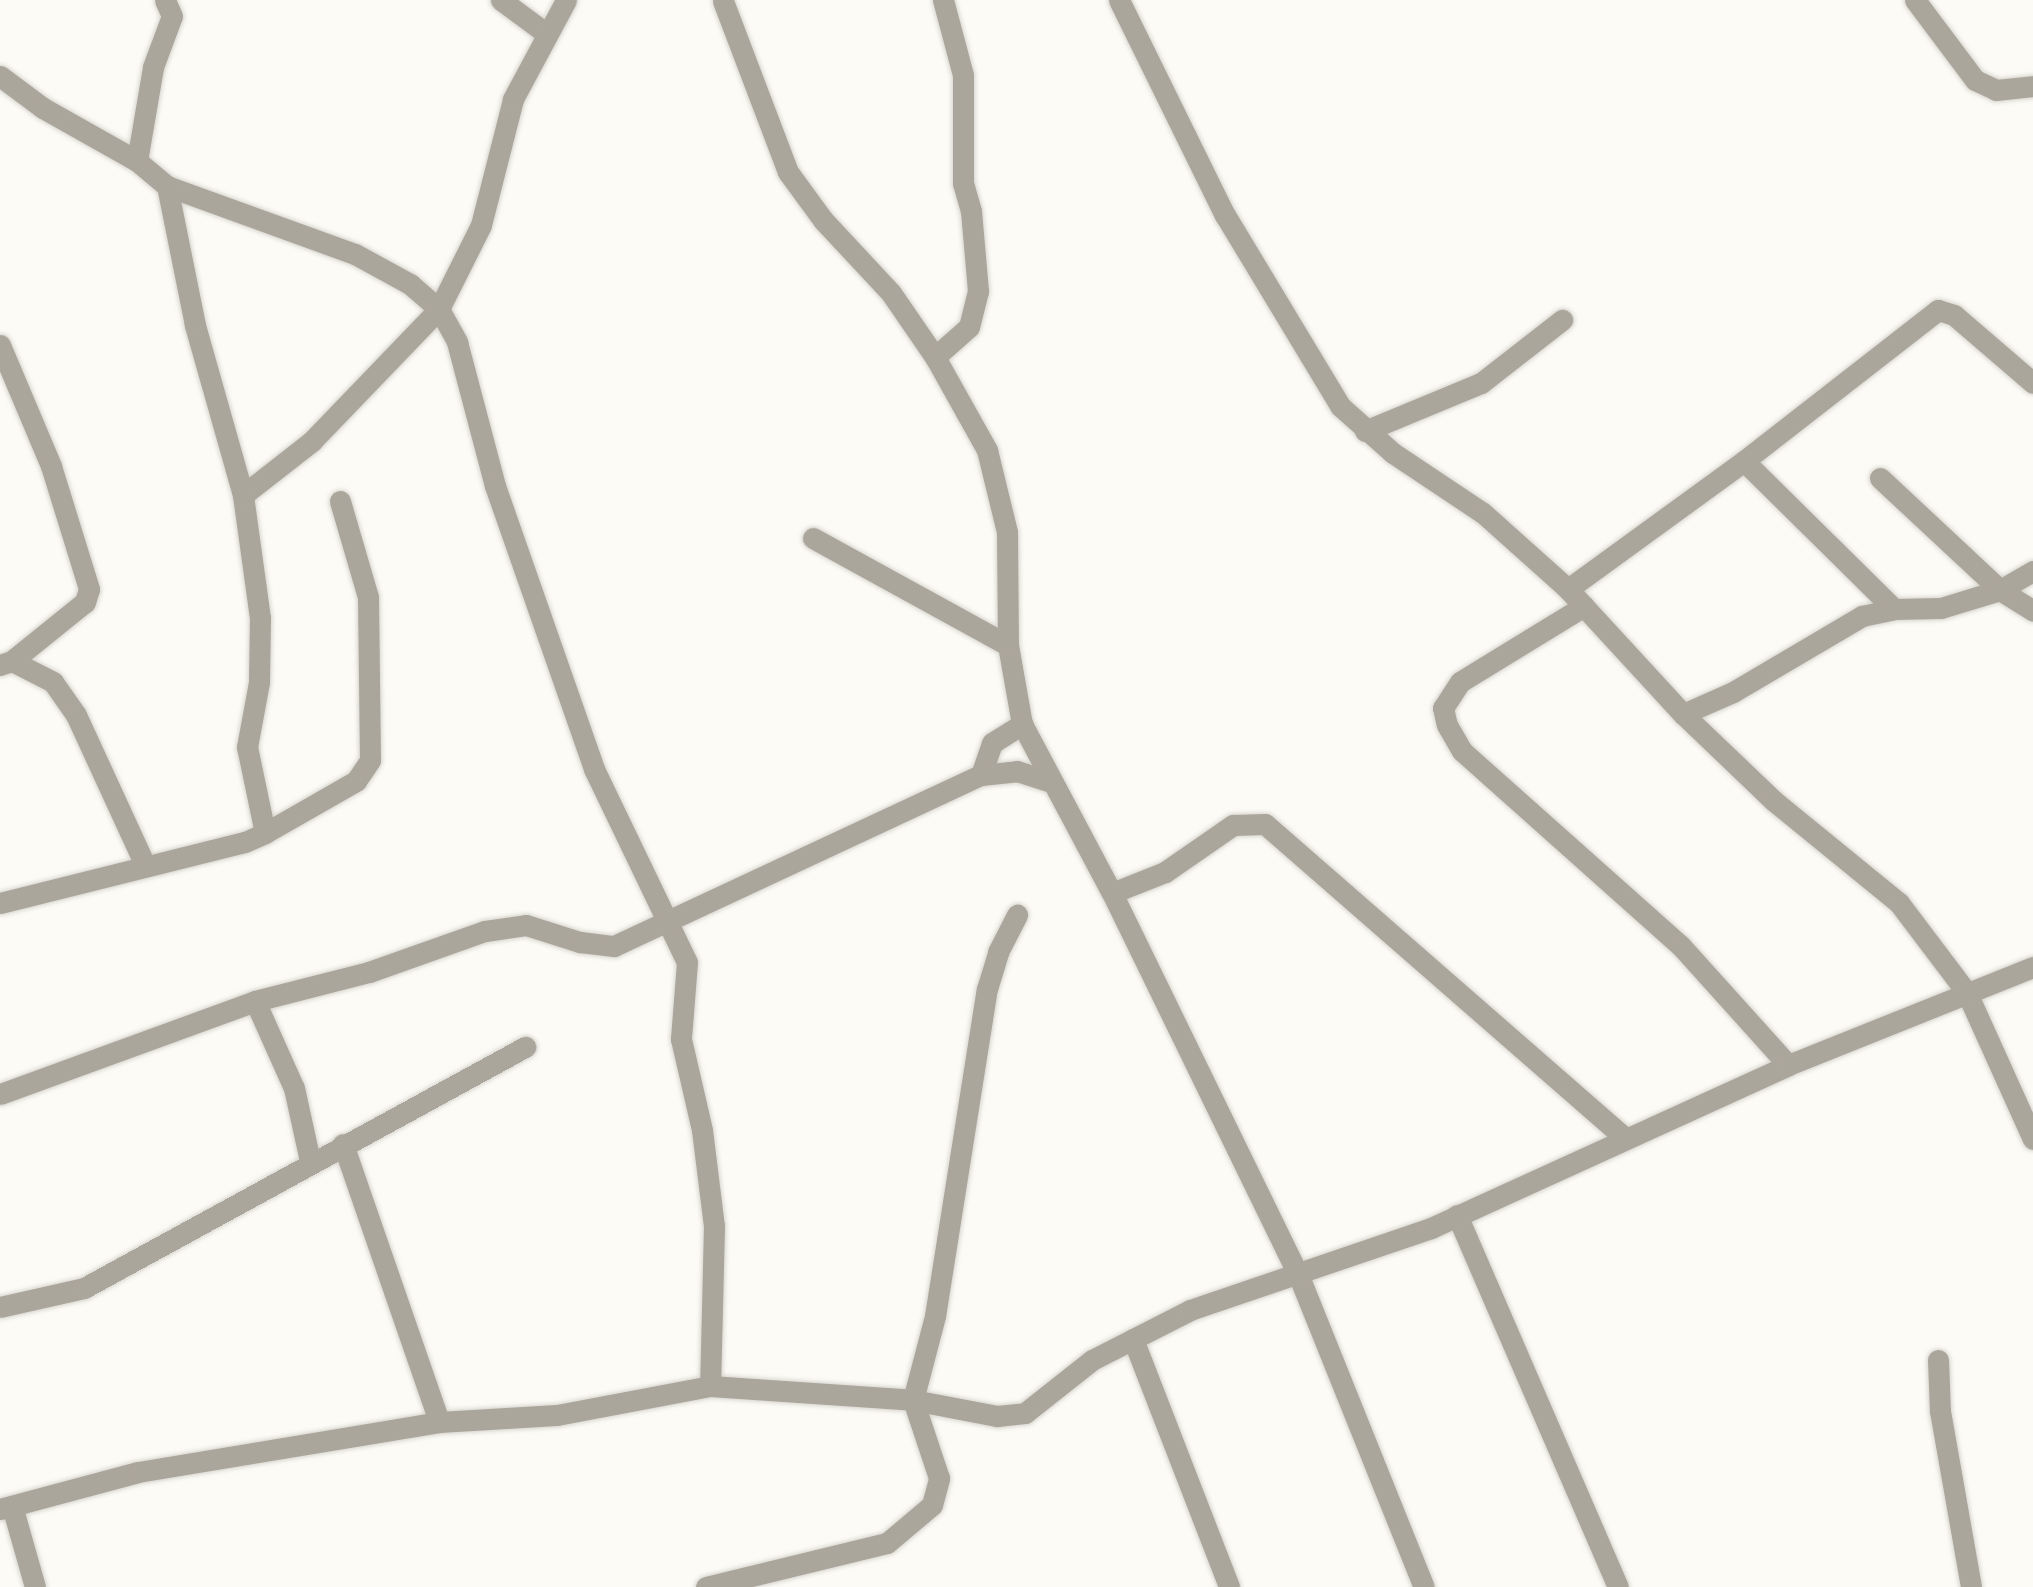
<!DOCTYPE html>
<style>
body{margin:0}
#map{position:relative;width:2033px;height:1587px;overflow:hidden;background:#fdfbf6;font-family:"Work Sans",sans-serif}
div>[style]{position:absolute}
.roads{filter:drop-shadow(0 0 2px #d8d6d0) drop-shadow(0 0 2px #d8d6d0)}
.street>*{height:21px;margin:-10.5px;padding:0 10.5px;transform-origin:10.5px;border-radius:10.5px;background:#aba69b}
span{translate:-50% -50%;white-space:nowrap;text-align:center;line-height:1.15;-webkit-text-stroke:7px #fff;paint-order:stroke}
</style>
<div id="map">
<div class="roads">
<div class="street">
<i style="left:501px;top:0;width:57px;rotate:36.5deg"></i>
<i style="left:1119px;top:0;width:240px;rotate:63.8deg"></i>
<i style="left:1225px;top:215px;width:223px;rotate:58.9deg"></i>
<i style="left:1340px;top:406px;width:71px;rotate:41.6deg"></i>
<i style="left:1393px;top:453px;width:108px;rotate:33.7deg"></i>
<i style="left:1483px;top:513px;width:114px;rotate:41.8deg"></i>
<i style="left:1568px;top:589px;width:170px;rotate:47.4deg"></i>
<i style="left:1683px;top:714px;width:126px;rotate:43.7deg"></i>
<i style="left:1774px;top:801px;width:161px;rotate:39.2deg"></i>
<i style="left:1899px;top:903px;width:113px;rotate:52.9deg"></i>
<i style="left:1967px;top:993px;width:160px;rotate:65.7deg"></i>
<i style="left:1915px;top:0;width:100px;rotate:53.1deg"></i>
<i style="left:1975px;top:80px;width:23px;rotate:25deg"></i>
<i style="left:1996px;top:90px;width:37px;rotate:-6deg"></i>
<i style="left:723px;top:1px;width:183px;rotate:69.2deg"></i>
<i style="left:788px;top:172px;width:59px;rotate:53.9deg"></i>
<i style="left:823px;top:220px;width:100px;rotate:47deg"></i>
<i style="left:891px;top:293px;width:78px;rotate:55.5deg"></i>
<i style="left:935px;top:357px;width:107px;rotate:60.8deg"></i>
<i style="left:987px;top:450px;width:84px;rotate:76.3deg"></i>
<i style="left:1007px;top:532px;width:113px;rotate:89.5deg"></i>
<i style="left:1008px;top:645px;width:80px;rotate:80deg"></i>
<i style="left:1022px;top:724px;width:191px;rotate:62deg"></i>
<i style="left:1112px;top:893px;width:424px;rotate:64deg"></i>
<i style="left:1298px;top:1274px;width:337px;rotate:68.1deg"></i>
<i style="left:0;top:76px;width:54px;rotate:36.7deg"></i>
<i style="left:43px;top:108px;width:108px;rotate:29.4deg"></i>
<i style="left:137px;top:161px;width:39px;rotate:40deg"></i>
<i style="left:167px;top:186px;width:200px;rotate:19.9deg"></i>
<i style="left:355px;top:254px;width:63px;rotate:28.6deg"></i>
<i style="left:410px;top:284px;width:38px;rotate:41deg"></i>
<i style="left:439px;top:309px;width:38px;rotate:61deg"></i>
<i style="left:457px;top:342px;width:149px;rotate:75.2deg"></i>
<i style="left:495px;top:486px;width:300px;rotate:70.7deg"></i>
<i style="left:594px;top:769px;width:214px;rotate:64.3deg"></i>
<i style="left:687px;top:962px;width:77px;rotate:94.5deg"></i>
<i style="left:681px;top:1039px;width:93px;rotate:77deg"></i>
<i style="left:702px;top:1130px;width:97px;rotate:82.9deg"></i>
<i style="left:714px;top:1226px;width:160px;rotate:91.4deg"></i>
<i style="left:137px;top:161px;width:95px;rotate:-80.3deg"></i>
<i style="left:153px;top:67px;width:54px;rotate:-69.6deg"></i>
<i style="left:172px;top:16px;width:17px;rotate:-114deg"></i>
<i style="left:0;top:345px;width:131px;rotate:67.1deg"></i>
<i style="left:51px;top:466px;width:129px;rotate:72.8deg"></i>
<i style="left:89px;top:589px;width:14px;rotate:107deg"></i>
<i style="left:85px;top:602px;width:94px;rotate:141.1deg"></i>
<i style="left:12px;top:661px;width:13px;rotate:162deg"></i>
<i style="left:935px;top:357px;width:45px;rotate:-41.4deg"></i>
<i style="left:969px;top:327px;width:37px;rotate:-76deg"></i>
<i style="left:978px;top:291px;width:80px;rotate:-95deg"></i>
<i style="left:971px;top:211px;width:29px;rotate:-106deg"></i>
<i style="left:963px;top:183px;width:108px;rotate:-90deg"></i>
<i style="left:963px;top:75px;width:78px;rotate:-104.9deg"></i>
<i style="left:1365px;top:431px;width:126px;rotate:-22.5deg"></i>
<i style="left:1481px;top:383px;width:103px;rotate:-37.9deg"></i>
<i style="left:1744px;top:461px;width:211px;rotate:44.6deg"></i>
<i style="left:1880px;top:478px;width:164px;rotate:43deg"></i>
<i style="left:2000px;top:590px;width:39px;rotate:32deg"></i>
<i style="left:243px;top:495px;width:88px;rotate:-38deg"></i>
<i style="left:312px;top:441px;width:183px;rotate:-46.1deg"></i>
<i style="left:439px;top:309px;width:94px;rotate:-63.4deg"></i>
<i style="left:481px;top:225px;width:130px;rotate:-75.7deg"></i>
<i style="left:513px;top:99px;width:112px;rotate:-61.8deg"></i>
<i style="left:813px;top:538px;width:222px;rotate:28.8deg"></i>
<i style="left:1568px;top:589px;width:218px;rotate:-36deg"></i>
<i style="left:1744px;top:461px;width:246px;rotate:-37.9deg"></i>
<i style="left:1938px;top:310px;width:17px;rotate:17deg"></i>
<i style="left:1954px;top:315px;width:104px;rotate:40.7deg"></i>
<i style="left:1584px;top:606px;width:145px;rotate:148.5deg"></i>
<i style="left:1460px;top:682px;width:31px;rotate:123deg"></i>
<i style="left:1443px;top:708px;width:17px;rotate:77deg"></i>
<i style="left:1447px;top:725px;width:30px;rotate:60deg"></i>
<i style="left:1462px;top:751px;width:293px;rotate:41.7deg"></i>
<i style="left:1681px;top:946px;width:160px;rotate:48deg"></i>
<i style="left:12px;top:661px;width:46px;rotate:27.1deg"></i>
<i style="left:53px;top:682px;width:40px;rotate:55.1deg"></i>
<i style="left:76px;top:715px;width:165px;rotate:65.3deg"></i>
<i style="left:1683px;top:714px;width:55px;rotate:-23.7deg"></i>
<i style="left:1733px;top:692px;width:150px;rotate:-30.5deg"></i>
<i style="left:1862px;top:616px;width:33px;rotate:-12deg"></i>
<i style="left:1894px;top:609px;width:47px;rotate:-1.2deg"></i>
<i style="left:1941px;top:608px;width:62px;rotate:-17deg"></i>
<i style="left:2000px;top:590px;width:38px;rotate:-30deg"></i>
<i style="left:981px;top:775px;width:34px;rotate:-71deg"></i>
<i style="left:992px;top:743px;width:36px;rotate:-32deg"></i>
<i style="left:265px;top:833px;width:105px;rotate:-29.7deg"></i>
<i style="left:356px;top:781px;width:25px;rotate:-56deg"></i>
<i style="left:370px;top:760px;width:163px;rotate:-90.7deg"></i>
<i style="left:368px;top:597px;width:100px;rotate:-106.3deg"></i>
<i style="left:1112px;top:893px;width:57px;rotate:-21.6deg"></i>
<i style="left:1165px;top:872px;width:83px;rotate:-34.7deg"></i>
<i style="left:1233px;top:825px;width:32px;rotate:-2deg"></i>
<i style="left:1265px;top:824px;width:478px;rotate:41.1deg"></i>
<i style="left:0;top:903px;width:252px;rotate:-14deg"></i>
<i style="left:245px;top:842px;width:22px;rotate:-24deg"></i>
<i style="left:265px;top:833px;width:88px;rotate:-101.8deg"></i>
<i style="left:247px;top:747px;width:66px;rotate:-79.5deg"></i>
<i style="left:259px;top:682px;width:64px;rotate:-89.1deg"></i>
<i style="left:260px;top:618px;width:124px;rotate:-97.9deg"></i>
<i style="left:243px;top:495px;width:177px;rotate:-105.8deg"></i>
<i style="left:195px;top:325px;width:142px;rotate:-101.4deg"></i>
<i style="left:255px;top:1001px;width:95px;rotate:65.9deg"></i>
<i style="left:294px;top:1088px;width:75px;rotate:77.6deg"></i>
<i style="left:0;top:1094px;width:271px;rotate:-20deg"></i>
<i style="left:255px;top:1001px;width:118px;rotate:-14.3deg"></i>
<i style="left:369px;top:972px;width:123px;rotate:-19.5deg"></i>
<i style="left:485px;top:931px;width:41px;rotate:-8.3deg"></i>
<i style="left:526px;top:925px;width:57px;rotate:17.5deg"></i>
<i style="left:580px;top:942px;width:34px;rotate:7deg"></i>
<i style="left:614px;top:946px;width:405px;rotate:-25deg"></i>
<i style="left:981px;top:775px;width:36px;rotate:-6deg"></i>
<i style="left:1017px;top:771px;width:36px;rotate:18deg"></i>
<i style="left:343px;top:1144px;width:294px;rotate:70.9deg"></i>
<i style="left:1457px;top:1215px;width:405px;rotate:66.6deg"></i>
<i style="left:0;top:1307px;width:86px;rotate:-12.7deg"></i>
<i style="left:84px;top:1288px;width:503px;rotate:-28.66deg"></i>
<i style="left:1133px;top:1339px;width:266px;rotate:68.8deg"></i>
<i style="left:1938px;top:1360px;width:51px;rotate:87.8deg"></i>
<i style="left:1940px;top:1411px;width:179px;rotate:80deg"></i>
<i style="left:12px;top:1506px;width:84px;rotate:74.1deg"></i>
<i style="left:0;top:1509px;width:143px;rotate:-15deg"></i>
<i style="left:138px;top:1472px;width:305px;rotate:-9.4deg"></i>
<i style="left:439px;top:1422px;width:118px;rotate:-3.4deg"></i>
<i style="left:557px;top:1415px;width:156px;rotate:-10.7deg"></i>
<i style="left:710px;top:1386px;width:203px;rotate:3.9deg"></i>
<i style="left:913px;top:1400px;width:86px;rotate:10.8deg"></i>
<i style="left:997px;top:1416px;width:28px;rotate:-6deg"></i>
<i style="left:1025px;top:1413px;width:85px;rotate:-38.3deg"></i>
<i style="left:1092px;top:1360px;width:110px;rotate:-27deg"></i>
<i style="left:1190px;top:1310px;width:255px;rotate:-18.8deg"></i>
<i style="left:1431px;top:1228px;width:392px;rotate:-24.5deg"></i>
<i style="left:1788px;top:1065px;width:264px;rotate:-21.8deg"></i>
<i style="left:706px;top:1587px;width:186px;rotate:-13.7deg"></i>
<i style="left:887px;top:1543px;width:59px;rotate:-40.2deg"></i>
<i style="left:932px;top:1505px;width:28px;rotate:-75deg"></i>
<i style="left:939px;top:1478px;width:82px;rotate:-108.4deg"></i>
<i style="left:913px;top:1400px;width:87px;rotate:-75.3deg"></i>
<i style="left:935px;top:1316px;width:331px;rotate:-81deg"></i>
<i style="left:987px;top:989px;width:39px;rotate:-73deg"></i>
<i style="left:998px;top:952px;width:42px;rotate:-62.8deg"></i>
</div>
</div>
</div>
